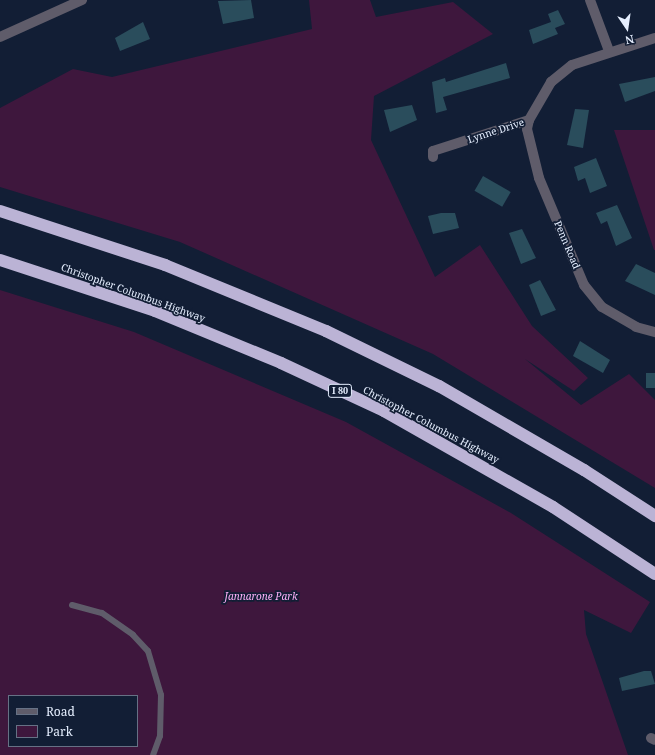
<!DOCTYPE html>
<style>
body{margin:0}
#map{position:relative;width:655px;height:755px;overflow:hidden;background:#121e35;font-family:"Noto Serif",serif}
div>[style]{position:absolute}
.green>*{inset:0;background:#3e173d}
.building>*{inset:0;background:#2a4d5c;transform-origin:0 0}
.service>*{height:6px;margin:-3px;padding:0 3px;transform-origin:3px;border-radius:3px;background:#5f5c6a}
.minor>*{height:10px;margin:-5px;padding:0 5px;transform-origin:5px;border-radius:5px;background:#5f5c6a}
.motorway>*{height:12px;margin:-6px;padding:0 6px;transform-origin:6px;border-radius:6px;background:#bbb3d5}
span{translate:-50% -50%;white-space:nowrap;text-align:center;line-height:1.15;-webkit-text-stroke:3.5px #121e35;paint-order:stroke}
.shield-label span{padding:1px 3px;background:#121e35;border:1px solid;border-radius:3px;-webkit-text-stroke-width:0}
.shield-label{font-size:9px;color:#e5eefe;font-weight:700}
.street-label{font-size:10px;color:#e5eefe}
.park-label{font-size:10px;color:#ffb1fa;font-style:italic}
.legend{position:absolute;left:8px;top:695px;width:130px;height:52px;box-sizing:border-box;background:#121e35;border:1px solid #667185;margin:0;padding:5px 7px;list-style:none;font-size:12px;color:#e5eefe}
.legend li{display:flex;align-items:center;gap:8px;height:20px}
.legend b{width:20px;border:1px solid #667185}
.north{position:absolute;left:607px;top:8px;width:40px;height:40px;-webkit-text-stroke:3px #121e35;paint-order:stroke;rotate:167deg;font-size:11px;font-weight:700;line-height:16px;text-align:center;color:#e5eefe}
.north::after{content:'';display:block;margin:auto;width:14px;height:18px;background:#e5eefe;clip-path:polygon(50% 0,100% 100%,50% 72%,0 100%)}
</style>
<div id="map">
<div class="green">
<i style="clip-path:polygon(309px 0,370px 0,376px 17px,453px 2px,493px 34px,374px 96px,371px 140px,435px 277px,480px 245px,532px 326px,588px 378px,574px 391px,525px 359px,581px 405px,629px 374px,655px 400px,655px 488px,433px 354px,180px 242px,0 187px,0 108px,73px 69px,112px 77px,312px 29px)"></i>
<i style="clip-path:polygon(614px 130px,655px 130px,655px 250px,654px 250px)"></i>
<i style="clip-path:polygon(evenodd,0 290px,134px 332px,346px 422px,511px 513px,650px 602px,631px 633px,584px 610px,586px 634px,628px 755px,0 755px,0 290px,9px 696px,137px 696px,137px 746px,9px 746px,9px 696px)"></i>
</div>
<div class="building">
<i style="clip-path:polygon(251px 0,254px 18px,223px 24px,218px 1px)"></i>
<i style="clip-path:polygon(558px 10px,565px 24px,555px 28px,558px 34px,533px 44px,529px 30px,551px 22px,548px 14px)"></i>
<i style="clip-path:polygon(143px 22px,150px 39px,120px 51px,115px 38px)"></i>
<i style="clip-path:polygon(506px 63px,510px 78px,443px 97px,447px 110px,436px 113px,432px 82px,445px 78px,446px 82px)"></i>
<i style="clip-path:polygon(655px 77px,655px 91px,625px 102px,619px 84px)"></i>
<i style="clip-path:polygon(412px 105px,417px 120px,390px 132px,384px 110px)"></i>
<i style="clip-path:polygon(575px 109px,589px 110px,583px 148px,567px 145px)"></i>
<i style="clip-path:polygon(596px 158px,607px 186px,590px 193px,585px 178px,578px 181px,574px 167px)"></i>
<i style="left:483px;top:176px;width:32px;height:17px;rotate:30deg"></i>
<i style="clip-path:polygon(617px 205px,632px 238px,616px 246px,607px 221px,601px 224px,596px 213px)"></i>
<i style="clip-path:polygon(441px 213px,455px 213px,459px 228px,433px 234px,428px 216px)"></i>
<i style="clip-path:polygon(522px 229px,536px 258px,521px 264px,509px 233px)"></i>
<i style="clip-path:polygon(636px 264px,655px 273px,655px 295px,625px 281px)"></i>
<i style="clip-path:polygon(540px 280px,556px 310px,541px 316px,529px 285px)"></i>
<i style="clip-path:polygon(580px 341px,610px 360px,603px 373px,573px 356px)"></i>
<i style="left:646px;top:373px;width:9px;height:15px"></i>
<i style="clip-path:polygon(644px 671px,651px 671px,655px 684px,622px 691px,619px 678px)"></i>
</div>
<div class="service">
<i style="left:72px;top:605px;width:31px;rotate:15deg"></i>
<i style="left:102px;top:613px;width:38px;rotate:35deg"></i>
<i style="left:133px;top:635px;width:22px;rotate:47deg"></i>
<i style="left:148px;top:651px;width:46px;rotate:73.5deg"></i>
<i style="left:161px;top:695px;width:41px;rotate:91.4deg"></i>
<i style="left:160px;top:736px;width:20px;rotate:110deg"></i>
</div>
<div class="minor">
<i style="left:590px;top:0;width:54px;rotate:69.6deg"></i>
<i style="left:0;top:37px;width:90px;rotate:-24.3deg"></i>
<i style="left:529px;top:120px;width:9px;rotate:103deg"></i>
<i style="left:527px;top:129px;width:50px;rotate:76.2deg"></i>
<i style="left:539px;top:178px;width:116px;rotate:67.2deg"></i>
<i style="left:584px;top:285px;width:28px;rotate:51deg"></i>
<i style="left:602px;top:307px;width:39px;rotate:30deg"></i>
<i style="left:636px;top:327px;width:20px;rotate:15deg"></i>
<i style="left:433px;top:157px;width:6px;rotate:-90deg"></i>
<i style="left:433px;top:151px;width:101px;rotate:-17.9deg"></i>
<i style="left:529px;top:120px;width:44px;rotate:-59.9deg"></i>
<i style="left:551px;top:82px;width:27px;rotate:-39deg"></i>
<i style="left:572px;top:65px;width:87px;rotate:-18deg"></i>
<i style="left:651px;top:738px;width:4px;rotate:27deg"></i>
</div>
<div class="motorway">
<i style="left:0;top:211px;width:174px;rotate:18.1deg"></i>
<i style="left:165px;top:265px;width:174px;rotate:22.3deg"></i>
<i style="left:326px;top:331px;width:126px;rotate:26deg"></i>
<i style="left:439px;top:386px;width:168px;rotate:30.1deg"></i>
<i style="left:584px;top:470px;width:85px;rotate:32.9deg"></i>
<i style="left:0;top:260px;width:163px;rotate:18.2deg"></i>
<i style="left:155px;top:311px;width:136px;rotate:22.4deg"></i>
<i style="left:281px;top:363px;width:114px;rotate:25deg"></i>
<i style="left:384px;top:411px;width:194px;rotate:29.6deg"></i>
<i style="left:553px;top:507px;width:122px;rotate:33.3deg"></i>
</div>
<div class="shield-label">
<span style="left:340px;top:391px">I 80</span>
</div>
<div class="street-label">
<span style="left:496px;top:131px;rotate:-18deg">Lynne Drive</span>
<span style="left:567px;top:245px;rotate:67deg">Penn Road</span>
<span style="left:133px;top:293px;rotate:20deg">Christopher Columbus Highway</span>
<span style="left:431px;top:425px;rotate:28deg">Christopher Columbus Highway</span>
</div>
<div class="park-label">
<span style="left:261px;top:597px">Jannarone Park</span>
</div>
<ul class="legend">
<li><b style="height:5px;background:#5f5c6a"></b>Road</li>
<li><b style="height:11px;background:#3e173d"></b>Park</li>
</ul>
<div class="north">N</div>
</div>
